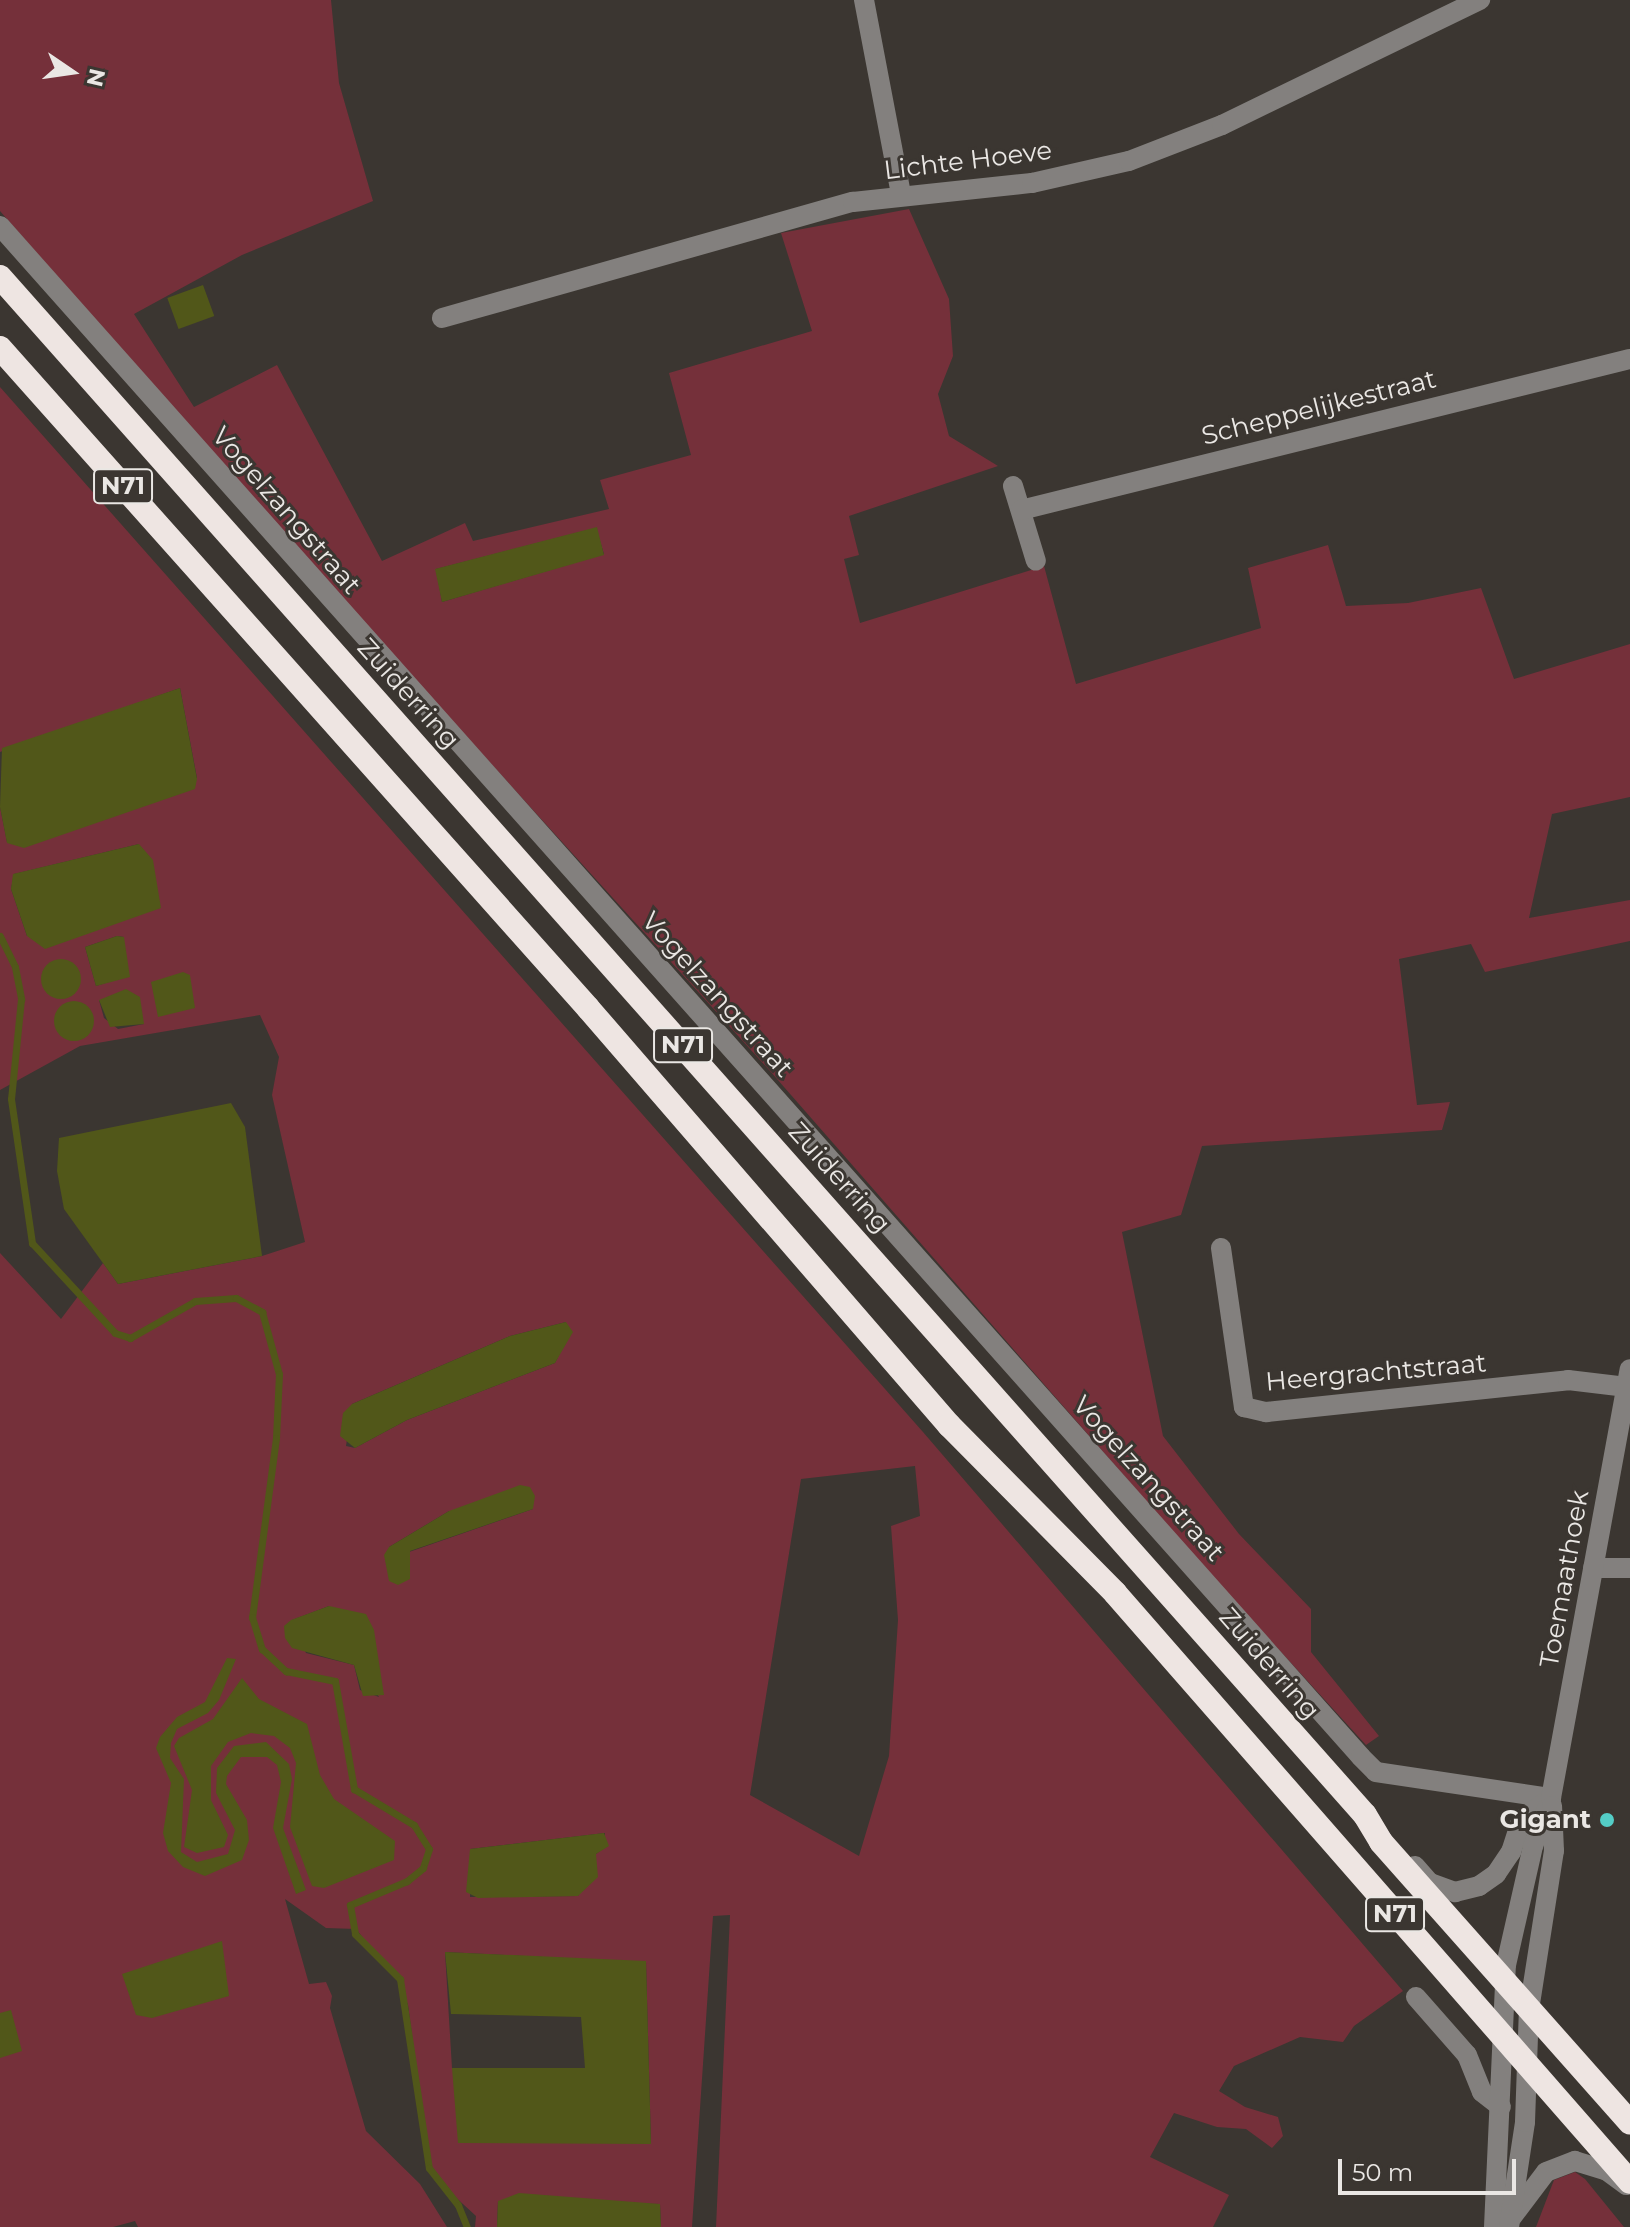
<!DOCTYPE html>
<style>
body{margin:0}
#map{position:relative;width:1630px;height:2227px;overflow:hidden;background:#3b3631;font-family:Montserrat,sans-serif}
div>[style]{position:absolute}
.green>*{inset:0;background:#75303a}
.water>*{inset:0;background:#515719;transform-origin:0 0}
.round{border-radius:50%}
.stream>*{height:7px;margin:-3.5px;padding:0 3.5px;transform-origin:3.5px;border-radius:3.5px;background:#515719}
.minor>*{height:20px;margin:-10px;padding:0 10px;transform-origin:10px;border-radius:10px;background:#83807e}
.highway>*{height:24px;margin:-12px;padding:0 12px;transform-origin:12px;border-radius:12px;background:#eee5e2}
.dots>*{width:22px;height:22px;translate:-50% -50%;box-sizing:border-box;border:4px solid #3b3631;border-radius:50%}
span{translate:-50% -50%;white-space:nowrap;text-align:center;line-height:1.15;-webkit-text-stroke:6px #3b3631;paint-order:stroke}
.shield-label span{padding:2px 6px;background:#3b3631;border:2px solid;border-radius:6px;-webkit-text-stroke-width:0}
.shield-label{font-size:24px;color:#eae7e4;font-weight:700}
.street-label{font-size:26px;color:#eae7e4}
.poi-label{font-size:26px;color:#eae7e4;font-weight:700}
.right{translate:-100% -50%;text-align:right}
.north{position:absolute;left:32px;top:32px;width:80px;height:80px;-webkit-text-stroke:6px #3b3631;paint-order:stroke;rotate:103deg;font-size:22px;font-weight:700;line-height:32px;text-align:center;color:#eae7e4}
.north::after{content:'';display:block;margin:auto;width:28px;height:36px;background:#eae7e4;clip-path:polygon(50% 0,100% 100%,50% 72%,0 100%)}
.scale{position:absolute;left:1338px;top:2159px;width:178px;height:36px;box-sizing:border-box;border:4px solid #eae7e4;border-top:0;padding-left:10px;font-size:24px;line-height:28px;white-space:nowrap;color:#eae7e4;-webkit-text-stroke:6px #3b3631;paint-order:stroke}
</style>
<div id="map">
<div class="green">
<i style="clip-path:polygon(evenodd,0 0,331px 0,339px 83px,373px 201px,242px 255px,134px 314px,194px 407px,277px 365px,382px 561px,465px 523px,473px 541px,609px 509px,600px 480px,691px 455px,669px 373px,812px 331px,781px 233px,909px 209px,949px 299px,953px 356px,938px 394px,949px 436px,998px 466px,849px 516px,859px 555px,844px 559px,860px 623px,1044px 566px,1076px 684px,1261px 628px,1248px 568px,1328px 545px,1346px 606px,1408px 603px,1481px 588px,1514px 679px,1630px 644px,1630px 797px,1552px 814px,1529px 918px,1630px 900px,1630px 941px,1485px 972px,1471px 944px,1399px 959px,1417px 1105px,1450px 1102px,1442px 1130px,1202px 1146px,1181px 1215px,1122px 1232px,1163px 1436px,1239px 1534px,1311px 1609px,1311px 1652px,1379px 1736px,1366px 1745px,1218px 1583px,770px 1071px,268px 518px,0 211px,0 0,596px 528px,604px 554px,442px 602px,436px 569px,596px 528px)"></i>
<i style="clip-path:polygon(evenodd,0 387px,923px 1432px,1403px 1991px,1354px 2026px,1343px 2042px,1300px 2037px,1234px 2066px,1219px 2091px,1245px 2107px,1278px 2117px,1283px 2136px,1272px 2148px,1246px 2129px,1217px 2127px,1174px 2113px,1150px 2157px,1229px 2195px,1213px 2227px,716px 2227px,730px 1915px,713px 1916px,692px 2227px,661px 2227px,660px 2204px,498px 2201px,497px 2227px,475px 2227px,476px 2216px,439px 2182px,429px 2162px,408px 2005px,400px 1984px,356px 1929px,326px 1928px,285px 1899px,309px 1984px,326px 1982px,332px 1996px,330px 2008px,366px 2131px,420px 2184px,447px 2227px,138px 2227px,135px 2221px,113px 2227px,0 2227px,0 1253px,61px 1319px,103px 1263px,118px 1284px,262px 1256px,305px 1242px,272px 1095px,279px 1057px,260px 1015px,80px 1046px,0 1090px,0 807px,7px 842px,197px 778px,180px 688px,0 752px,0 387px,139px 844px,27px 936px,11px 889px,14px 874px,139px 844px,0 387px,117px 936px,124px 937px,122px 978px,96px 986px,85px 947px,117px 936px,0 387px,99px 1000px,144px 1024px,118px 1029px,104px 1018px,99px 1000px,0 387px,566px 1322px,563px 1347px,555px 1363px,407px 1420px,355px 1448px,346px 1446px,352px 1404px,510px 1336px,566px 1322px,0 387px,915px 1466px,920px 1516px,891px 1526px,898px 1620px,889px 1756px,859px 1856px,750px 1795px,801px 1479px,915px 1466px,0 387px,533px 1509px,409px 1552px,406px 1561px,389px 1547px,449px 1511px,533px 1509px,0 387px,329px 1606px,379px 1697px,360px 1690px,354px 1665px,306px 1653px,292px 1620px,329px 1606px,0 387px,605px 1833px,604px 1848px,596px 1854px,578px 1896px,470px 1897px,470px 1849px,605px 1833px,0 387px,445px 1952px,646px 1962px,651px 2144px,452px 2068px,445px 1952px)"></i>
<i style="clip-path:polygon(1575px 2172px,1585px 2179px,1624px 2227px,1536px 2227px,1554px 2180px)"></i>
</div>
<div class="water">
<i style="left:203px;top:285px;width:33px;height:38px;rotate:70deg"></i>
<i style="clip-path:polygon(597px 527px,604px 555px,442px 602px,435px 569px)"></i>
<i style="clip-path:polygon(180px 688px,197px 779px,195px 789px,24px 848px,7px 843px,0 807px,2px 748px)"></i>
<i style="clip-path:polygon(139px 844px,153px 860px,161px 908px,45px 949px,27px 936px,11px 889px,13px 874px)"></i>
<i style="clip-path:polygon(117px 936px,124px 937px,130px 977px,96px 986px,85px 947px)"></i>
<i class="round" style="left:41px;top:959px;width:40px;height:40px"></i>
<i style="clip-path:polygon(183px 972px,190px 975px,195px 1008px,158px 1017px,151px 982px)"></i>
<i style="clip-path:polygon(126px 989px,140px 997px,144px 1024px,110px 1027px,99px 1000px)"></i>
<i class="round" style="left:54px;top:1001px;width:40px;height:40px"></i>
<i style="clip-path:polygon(231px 1103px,245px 1127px,262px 1256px,118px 1284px,64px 1209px,57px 1171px,59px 1138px)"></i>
<i style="clip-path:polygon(566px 1322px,573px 1332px,555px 1363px,407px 1420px,355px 1448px,340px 1436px,343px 1413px,352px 1404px,510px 1336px)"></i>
<i style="clip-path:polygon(520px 1485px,530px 1487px,535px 1496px,533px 1509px,410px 1551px,410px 1579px,398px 1585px,389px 1581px,384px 1555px,389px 1547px,449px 1511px)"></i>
<i style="clip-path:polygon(329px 1606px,366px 1614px,374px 1630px,384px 1695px,363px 1696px,354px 1665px,292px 1648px,285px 1638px,284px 1626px,291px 1620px)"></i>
<i style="clip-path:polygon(227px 1658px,236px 1659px,219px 1700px,208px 1713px,177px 1729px,171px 1743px,170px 1758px,184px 1779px,181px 1852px,197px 1862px,228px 1854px,235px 1830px,216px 1793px,217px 1768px,234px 1746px,266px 1742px,289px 1764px,292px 1779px,283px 1828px,306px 1890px,296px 1894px,273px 1828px,281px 1782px,277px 1765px,267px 1757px,241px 1757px,227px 1776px,226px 1784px,247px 1820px,249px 1840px,242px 1860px,205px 1876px,183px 1867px,168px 1851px,163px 1833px,171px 1783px,156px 1748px,160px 1737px,177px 1717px,205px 1702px)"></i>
<i style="clip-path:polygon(242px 1678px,259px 1699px,307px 1724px,320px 1775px,334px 1799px,395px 1841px,394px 1860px,324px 1888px,312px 1886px,290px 1827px,296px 1763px,290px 1748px,274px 1736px,251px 1733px,228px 1742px,211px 1766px,211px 1800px,228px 1835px,224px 1847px,197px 1853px,184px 1847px,192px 1790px,174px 1746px,179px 1738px,213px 1719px)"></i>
<i style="clip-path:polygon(604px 1833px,609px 1846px,596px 1854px,598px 1877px,578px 1896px,478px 1898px,466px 1892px,470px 1849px)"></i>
<i style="clip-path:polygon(222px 1941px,229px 1996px,152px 2018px,136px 2015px,122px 1974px)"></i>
<i style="clip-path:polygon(445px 1952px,646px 1961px,651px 2144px,458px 2143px,452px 2068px,585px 2068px,581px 2017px,451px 2014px)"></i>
<i style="clip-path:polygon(11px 2010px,22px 2051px,0 2058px,0 2013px)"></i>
<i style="clip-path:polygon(519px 2193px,660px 2204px,661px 2227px,497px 2227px,498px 2201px)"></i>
</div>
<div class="stream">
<i style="left:0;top:936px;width:34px;rotate:64deg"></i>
<i style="left:15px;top:967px;width:33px;rotate:79deg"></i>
<i style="left:21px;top:999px;width:100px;rotate:95.7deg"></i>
<i style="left:11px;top:1099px;width:146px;rotate:81.7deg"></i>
<i style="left:32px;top:1243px;width:122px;rotate:47.3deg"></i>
<i style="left:115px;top:1333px;width:16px;rotate:18deg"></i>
<i style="left:130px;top:1338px;width:75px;rotate:-29.6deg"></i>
<i style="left:195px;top:1301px;width:41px;rotate:-4.2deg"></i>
<i style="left:236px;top:1298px;width:30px;rotate:28deg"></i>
<i style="left:262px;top:1312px;width:64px;rotate:74.7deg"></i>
<i style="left:279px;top:1374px;width:64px;rotate:92.7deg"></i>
<i style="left:276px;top:1438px;width:181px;rotate:97.6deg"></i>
<i style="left:252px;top:1617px;width:34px;rotate:73deg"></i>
<i style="left:262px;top:1649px;width:33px;rotate:43deg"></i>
<i style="left:286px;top:1671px;width:50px;rotate:11.5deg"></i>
<i style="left:335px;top:1681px;width:110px;rotate:80deg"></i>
<i style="left:354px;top:1789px;width:70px;rotate:31deg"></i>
<i style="left:414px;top:1825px;width:28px;rotate:58deg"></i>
<i style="left:429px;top:1849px;width:20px;rotate:108deg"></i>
<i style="left:423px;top:1868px;width:21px;rotate:141deg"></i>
<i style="left:407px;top:1881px;width:62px;rotate:157.2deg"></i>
<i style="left:350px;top:1905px;width:29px;rotate:80deg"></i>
<i style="left:355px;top:1934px;width:64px;rotate:45deg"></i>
<i style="left:400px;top:1979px;width:191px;rotate:81.3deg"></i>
<i style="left:429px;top:2168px;width:47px;rotate:51.9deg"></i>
<i style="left:458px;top:2205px;width:24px;rotate:68deg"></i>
</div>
<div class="minor">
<i style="left:864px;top:0;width:197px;rotate:79.2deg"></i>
<i style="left:0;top:226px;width:2048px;rotate:48.36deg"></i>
<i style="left:1361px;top:1757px;width:21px;rotate:45deg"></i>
<i style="left:1376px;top:1772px;width:177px;rotate:8.5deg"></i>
<i style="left:442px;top:318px;width:427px;rotate:-15.8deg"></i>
<i style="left:853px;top:202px;width:180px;rotate:-6.1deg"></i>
<i style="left:1032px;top:183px;width:99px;rotate:-12.8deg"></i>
<i style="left:1129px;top:161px;width:100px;rotate:-21.2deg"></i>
<i style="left:1222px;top:125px;width:287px;rotate:-25.9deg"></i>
<i style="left:1013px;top:486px;width:78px;rotate:73deg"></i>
<i style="left:1021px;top:510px;width:627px;rotate:-13.93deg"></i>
<i style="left:1221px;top:1248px;width:161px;rotate:81.8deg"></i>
<i style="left:1244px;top:1407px;width:23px;rotate:13deg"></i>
<i style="left:1266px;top:1412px;width:304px;rotate:-6deg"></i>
<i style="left:1568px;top:1380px;width:59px;rotate:6.8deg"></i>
<i style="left:1593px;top:1568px;width:37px"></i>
<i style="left:1415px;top:1866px;width:23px;rotate:49deg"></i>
<i style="left:1430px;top:1883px;width:27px;rotate:20deg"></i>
<i style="left:1455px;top:1892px;width:25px;rotate:-14deg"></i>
<i style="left:1479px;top:1886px;width:21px;rotate:-35deg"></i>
<i style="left:1496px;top:1874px;width:27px;rotate:-56deg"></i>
<i style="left:1511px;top:1852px;width:35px;rotate:-72deg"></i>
<i style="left:1522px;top:1819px;width:36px;rotate:-36deg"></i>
<i style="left:1416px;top:1997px;width:77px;rotate:48.7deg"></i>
<i style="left:1467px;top:2055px;width:40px;rotate:68deg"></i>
<i style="left:1482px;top:2092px;width:24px;rotate:38deg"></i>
<i style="left:1512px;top:2217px;width:56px;rotate:-52.9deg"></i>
<i style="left:1546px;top:2172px;width:31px;rotate:-21deg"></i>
<i style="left:1575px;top:2161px;width:34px;rotate:17deg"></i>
<i style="left:1607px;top:2171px;width:24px;rotate:36deg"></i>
<i style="left:1494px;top:2227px;width:262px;rotate:-87.4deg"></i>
<i style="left:1506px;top:1965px;width:122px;rotate:-77.2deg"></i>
<i style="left:1533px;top:1846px;width:51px;rotate:-69.4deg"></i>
<i style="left:1551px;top:1798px;width:436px;rotate:-79.6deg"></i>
<i style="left:1509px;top:2227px;width:106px;rotate:-81.3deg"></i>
<i style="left:1525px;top:2122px;width:112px;rotate:-88deg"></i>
<i style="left:1529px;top:2010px;width:161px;rotate:-81.1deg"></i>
<i style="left:1554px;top:1851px;width:45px;rotate:-92.5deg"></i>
</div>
<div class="highway">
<i style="left:0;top:277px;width:2056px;rotate:48.41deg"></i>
<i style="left:1365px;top:1815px;width:31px;rotate:59deg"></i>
<i style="left:1381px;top:1842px;width:375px;rotate:48.4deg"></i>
<i style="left:0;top:348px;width:884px;rotate:48.3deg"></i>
<i style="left:588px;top:1008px;width:552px;rotate:49.12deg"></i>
<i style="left:949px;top:1425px;width:236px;rotate:45.3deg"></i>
<i style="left:1115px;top:1593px;width:782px;rotate:48.83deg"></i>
</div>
<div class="dots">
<i style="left:1607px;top:1820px;background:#54cdc6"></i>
</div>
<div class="shield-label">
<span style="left:123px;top:486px">N71</span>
<span style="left:683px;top:1045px">N71</span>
<span style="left:1395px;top:1914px">N71</span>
</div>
<div class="street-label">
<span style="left:968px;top:161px;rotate:-7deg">Lichte Hoeve</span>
<span style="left:1319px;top:408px;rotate:-14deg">Scheppelijkestraat</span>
<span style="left:286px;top:511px;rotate:49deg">Vogelzangstraat</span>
<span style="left:408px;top:694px;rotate:48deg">Zuiderring</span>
<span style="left:717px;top:995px;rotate:48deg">Vogelzangstraat</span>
<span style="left:839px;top:1178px;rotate:48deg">Zuiderring</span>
<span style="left:1376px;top:1373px;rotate:-5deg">Heergrachtstraat</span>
<span style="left:1148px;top:1479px;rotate:48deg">Vogelzangstraat</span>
<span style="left:1565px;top:1579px;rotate:-80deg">Toemaathoek</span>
<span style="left:1269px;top:1664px;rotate:49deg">Zuiderring</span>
</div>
<div class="poi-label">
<span class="right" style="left:1591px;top:1820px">Gigant</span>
</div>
<div class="north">N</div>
<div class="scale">50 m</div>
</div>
